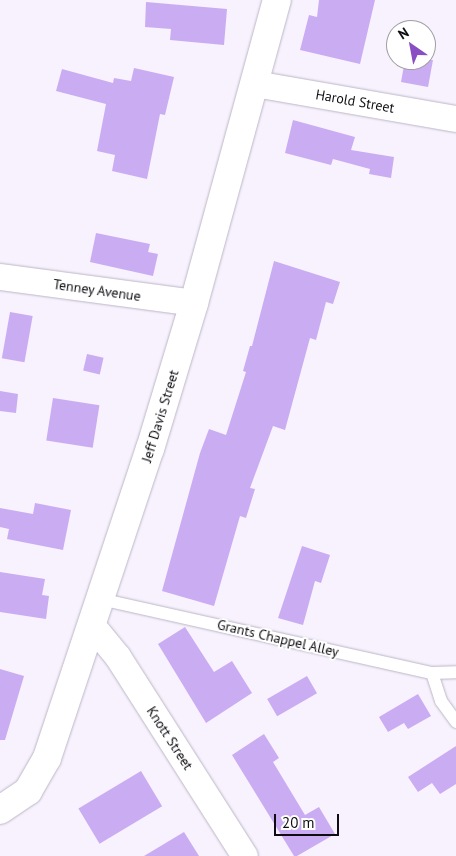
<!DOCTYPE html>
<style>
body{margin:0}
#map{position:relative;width:456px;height:856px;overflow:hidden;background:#f7f2fd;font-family:"PT Sans",sans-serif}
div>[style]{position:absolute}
.building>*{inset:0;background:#caacf3;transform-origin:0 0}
.roads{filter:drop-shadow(0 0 1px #bdb6c7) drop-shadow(0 0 1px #bdb6c7)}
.service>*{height:12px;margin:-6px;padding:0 6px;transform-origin:6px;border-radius:6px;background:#fff}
.minor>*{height:26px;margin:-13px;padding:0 13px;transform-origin:13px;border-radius:13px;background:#fff}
.tertiary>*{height:28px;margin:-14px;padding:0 14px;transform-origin:14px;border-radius:14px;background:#fff}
span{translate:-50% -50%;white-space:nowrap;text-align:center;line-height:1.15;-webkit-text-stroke:4px #fff;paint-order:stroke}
.street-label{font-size:14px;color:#0f0d12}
.north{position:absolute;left:386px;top:20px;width:50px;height:50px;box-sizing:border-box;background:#fff;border:1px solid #9f9ea0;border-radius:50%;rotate:327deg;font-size:14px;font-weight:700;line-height:20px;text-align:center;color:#0f0d12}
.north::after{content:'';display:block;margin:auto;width:18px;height:22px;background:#894ec4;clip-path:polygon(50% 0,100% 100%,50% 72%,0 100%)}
.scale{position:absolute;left:274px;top:814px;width:65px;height:22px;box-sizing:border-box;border:2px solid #0f0d12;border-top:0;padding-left:6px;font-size:15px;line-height:18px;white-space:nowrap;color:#0f0d12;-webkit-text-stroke:4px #fff;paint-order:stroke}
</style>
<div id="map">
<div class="building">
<i style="clip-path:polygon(319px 0,375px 0,360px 64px,300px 50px,309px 15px,317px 17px)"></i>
<i style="clip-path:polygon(146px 2px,227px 9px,224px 45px,170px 40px,171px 29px,145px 27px)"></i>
<i style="clip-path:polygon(405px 60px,433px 60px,428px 87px,401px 82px)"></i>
<i style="clip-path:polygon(134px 68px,174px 77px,165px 115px,160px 114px,147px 179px,112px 171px,115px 155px,97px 151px,106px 104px,56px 91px,62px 69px,113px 83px,114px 78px,131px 81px)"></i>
<i style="clip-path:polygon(293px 120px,355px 137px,351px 150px,394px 157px,391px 178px,369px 174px,370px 169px,333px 159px,331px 165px,285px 153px)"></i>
<i style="clip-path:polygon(96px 233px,150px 244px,148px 252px,158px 254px,153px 276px,90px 262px)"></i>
<i style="clip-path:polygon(274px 261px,340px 282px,333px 304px,326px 302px,316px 340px,310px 338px,285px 430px,273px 426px,250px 488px,255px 489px,246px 518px,240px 516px,214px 606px,162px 591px,200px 453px,209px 429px,226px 435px,246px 372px,243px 371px,250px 346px,252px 346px)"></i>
<i style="left:10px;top:312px;width:23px;height:47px;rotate:10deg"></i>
<i style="left:87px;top:354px;width:17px;height:17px;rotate:13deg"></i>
<i style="clip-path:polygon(0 391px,18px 394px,16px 413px,0 411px)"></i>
<i style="left:53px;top:398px;width:47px;height:43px;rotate:9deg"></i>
<i style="clip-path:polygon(35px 503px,71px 510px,63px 550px,7px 539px,9px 529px,0 527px,0 508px,33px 514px)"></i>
<i style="clip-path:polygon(302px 546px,330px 555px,321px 583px,315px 581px,303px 625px,278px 618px)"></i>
<i style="clip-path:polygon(0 572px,45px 579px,42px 595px,49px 596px,46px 619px,0 612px)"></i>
<i style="clip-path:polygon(185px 627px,214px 672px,232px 661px,252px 693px,206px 723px,158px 644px)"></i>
<i style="clip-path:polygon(0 669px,24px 676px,5px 740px,0 740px)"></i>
<i style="left:307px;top:676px;width:20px;height:46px;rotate:60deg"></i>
<i style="clip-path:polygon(418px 694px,431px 716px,408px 729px,404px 723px,388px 732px,379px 717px)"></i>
<i style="clip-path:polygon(264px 734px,279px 758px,273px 762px,305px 815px,319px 807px,335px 834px,297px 856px,294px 856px,232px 755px)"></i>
<i style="clip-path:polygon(456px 746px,456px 784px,440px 794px,432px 783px,418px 792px,408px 777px)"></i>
<i style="left:141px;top:771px;width:41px;height:73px;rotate:59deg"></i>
<i style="clip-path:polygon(184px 832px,199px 856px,144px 856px)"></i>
</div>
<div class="roads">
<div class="service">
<i style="left:100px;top:599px;width:340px;rotate:12.6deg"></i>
<i style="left:432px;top:673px;width:24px;rotate:-2deg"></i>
<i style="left:432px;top:673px;width:29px;rotate:72deg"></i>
<i style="left:441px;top:701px;width:26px;rotate:54deg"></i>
</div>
<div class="minor">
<i style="left:255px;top:84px;width:204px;rotate:9.9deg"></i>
<i style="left:0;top:277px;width:196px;rotate:7.6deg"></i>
<i style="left:91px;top:624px;width:43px;rotate:50.7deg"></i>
<i style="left:118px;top:657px;width:236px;rotate:57.5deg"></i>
</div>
<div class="tertiary">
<i style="left:0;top:810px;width:34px;rotate:-34deg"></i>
<i style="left:28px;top:791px;width:38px;rotate:-60deg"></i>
<i style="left:47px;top:758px;width:326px;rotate:-71.6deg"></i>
<i style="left:150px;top:449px;width:152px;rotate:-73.2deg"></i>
<i style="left:194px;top:303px;width:314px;rotate:-74.7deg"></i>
</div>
</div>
<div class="street-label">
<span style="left:355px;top:101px;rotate:10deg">Harold Street</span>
<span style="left:97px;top:290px;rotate:8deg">Tenney Avenue</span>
<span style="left:160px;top:416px;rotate:-73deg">Jeff Davis Street</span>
<span style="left:278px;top:638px;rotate:13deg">Grants Chappel Alley</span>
<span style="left:170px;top:738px;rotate:57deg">Knott Street</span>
</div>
<div class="north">N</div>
<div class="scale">20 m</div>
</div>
